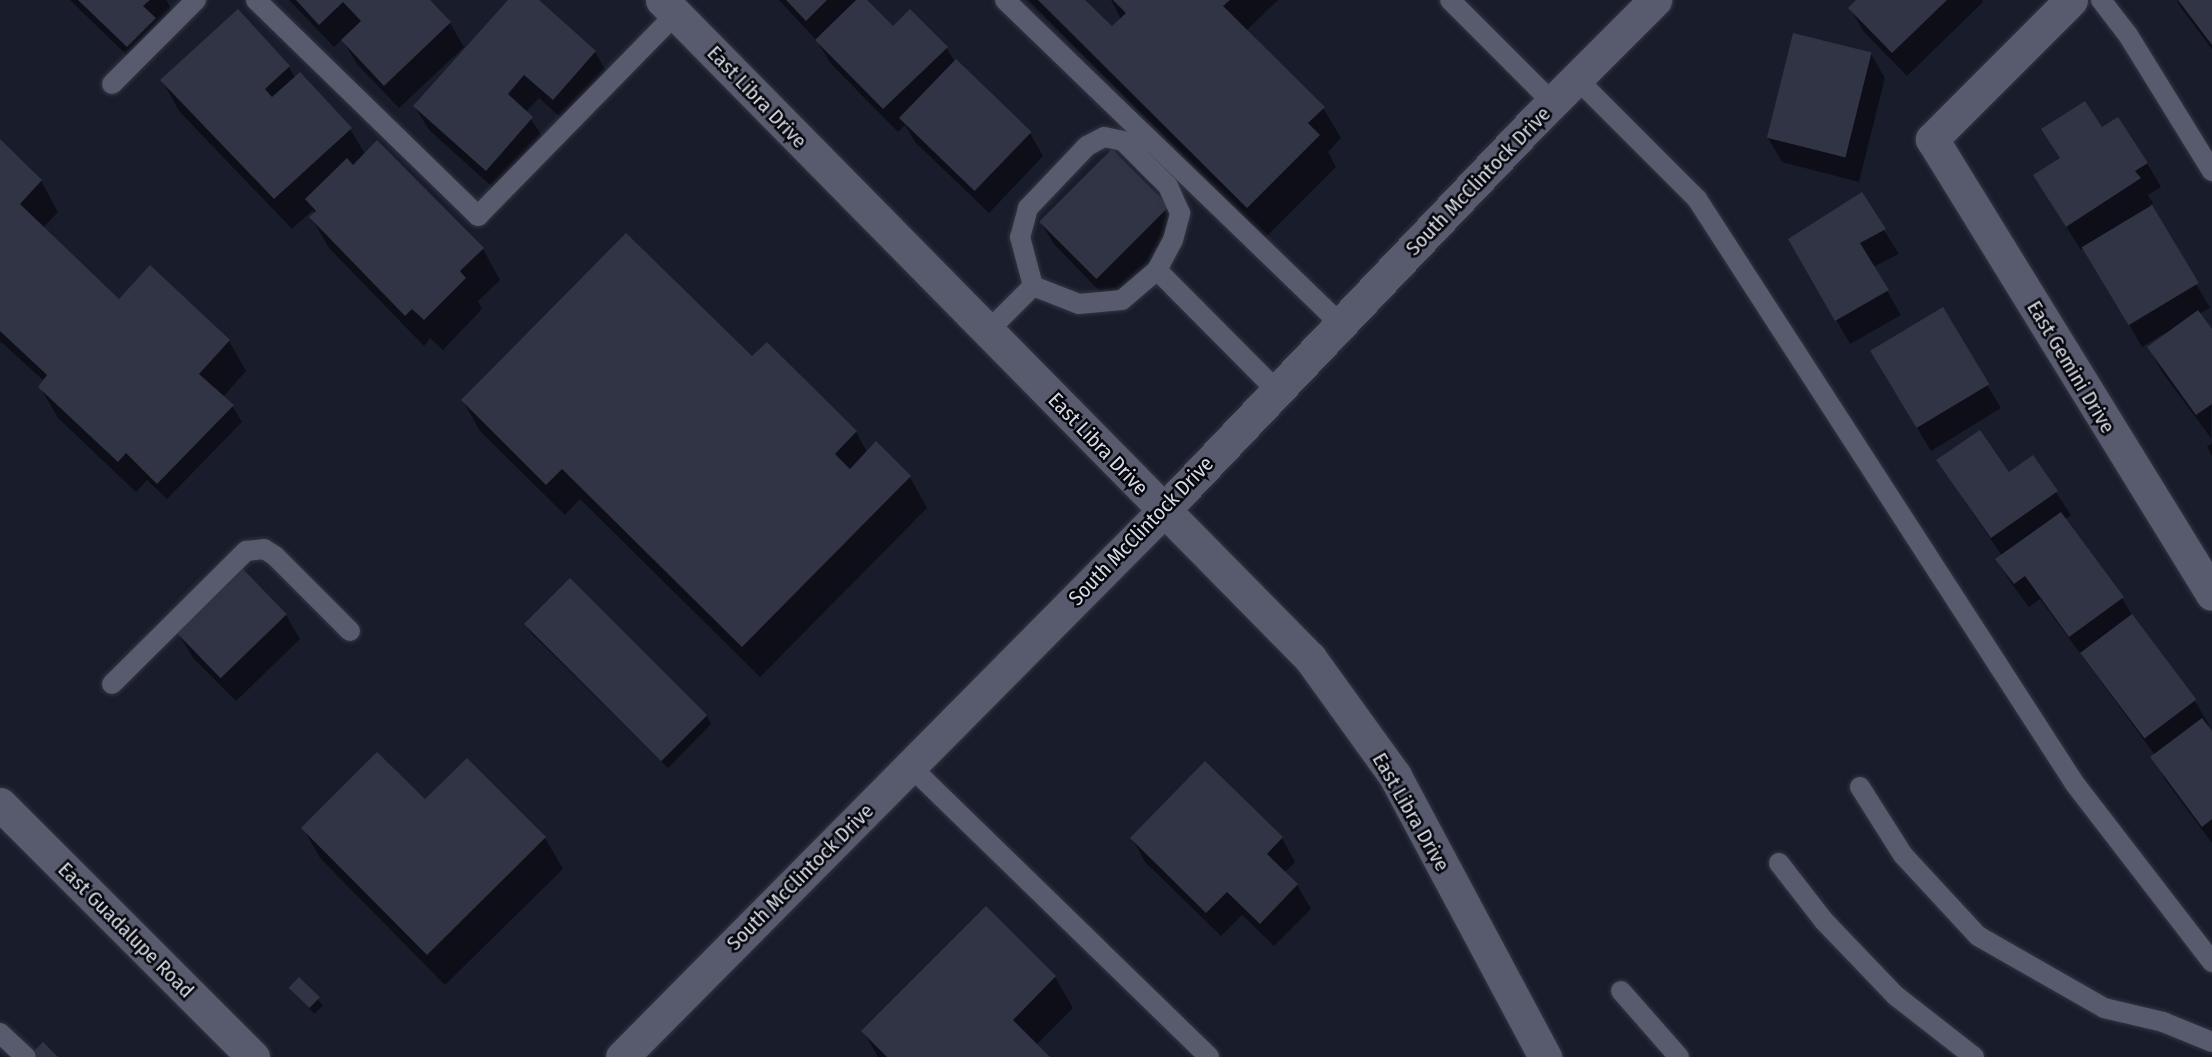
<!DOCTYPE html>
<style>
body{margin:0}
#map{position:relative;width:2212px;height:1057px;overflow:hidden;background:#191c2b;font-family:"Fira Sans Condensed",sans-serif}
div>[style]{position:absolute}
.shadow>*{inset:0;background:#0007;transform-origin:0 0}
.building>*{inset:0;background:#313444;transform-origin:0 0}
.roads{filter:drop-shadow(0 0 2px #333541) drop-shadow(0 0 2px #333541)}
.lane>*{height:20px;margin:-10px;padding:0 10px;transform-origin:10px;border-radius:10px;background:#575b6d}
.street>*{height:33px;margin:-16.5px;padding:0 16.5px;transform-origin:16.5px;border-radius:16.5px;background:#575b6d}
.secondary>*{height:33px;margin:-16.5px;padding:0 16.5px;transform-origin:16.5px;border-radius:16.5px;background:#575b6d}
span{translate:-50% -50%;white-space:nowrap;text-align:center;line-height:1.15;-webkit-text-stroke:5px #06070d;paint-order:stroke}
.street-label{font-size:21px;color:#d7dae4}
</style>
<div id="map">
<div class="shadow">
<i style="clip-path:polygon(70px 0,166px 0,174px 13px,159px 27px,168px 42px,142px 70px)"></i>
<i style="clip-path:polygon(289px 0,428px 0,450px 23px,464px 47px,399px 108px,357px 64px,342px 39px,334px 47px)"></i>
<i style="clip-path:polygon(510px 0,537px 0,595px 52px,609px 76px,567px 123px,539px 98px,526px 112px,546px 142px,500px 194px,429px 130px,415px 107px)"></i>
<i style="clip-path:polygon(779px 0,866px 0,893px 28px,946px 47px,955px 62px,1030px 133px,1043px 156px,989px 213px,915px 142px,905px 125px,898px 132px,831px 64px,817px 41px)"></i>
<i style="clip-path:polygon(1028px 0,1083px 0,1112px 28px,1121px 19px,1111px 0,1278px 0,1246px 31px,1323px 108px,1341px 138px,1328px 152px,1336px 167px,1265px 238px)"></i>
<i style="clip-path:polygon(1858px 0,1982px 0,1983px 2px,1907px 76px,1864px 32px,1850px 8px)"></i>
<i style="clip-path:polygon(2177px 0,2212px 0,2212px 49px,2181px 8px)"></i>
<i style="clip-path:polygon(238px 11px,289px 67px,295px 78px,350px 129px,365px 154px,377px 142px,483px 249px,500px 280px,478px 301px,482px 309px,443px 350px,430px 338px,424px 346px,329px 248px,311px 217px,315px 214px,313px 210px,292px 229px,179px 111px,162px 80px)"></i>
<i style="clip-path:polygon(1871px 54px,1885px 78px,1859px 182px,1782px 162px,1768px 138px)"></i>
<i style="clip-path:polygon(2043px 129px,2101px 129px,2147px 163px,2161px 187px,2148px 195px,2153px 203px,2150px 205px,2210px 308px,2199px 314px,2212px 332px,2211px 438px,2162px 372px,2149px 348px,2166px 335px,2165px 333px,2142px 347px,2084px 247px,2081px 250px,2049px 200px,2061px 159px)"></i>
<i style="clip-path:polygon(0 141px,41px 181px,58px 212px,43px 228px,119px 300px,229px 341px,246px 371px,223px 397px,232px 406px,242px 422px,167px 499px,147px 480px,136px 492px,58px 418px,40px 387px,44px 381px,0 341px)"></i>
<i style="clip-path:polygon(1861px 194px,1899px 254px,1873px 267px,1901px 315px,1850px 344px,1790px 239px)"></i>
<i style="clip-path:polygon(1168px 208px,1182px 232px,1110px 302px,1054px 244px,1040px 221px)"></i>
<i style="clip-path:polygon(1885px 375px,1987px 385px,2001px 408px,1931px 451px)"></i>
<i style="clip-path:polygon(463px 401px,856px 432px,867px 452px,876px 444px,910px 477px,927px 508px,760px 677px,580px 499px,565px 515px,480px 431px)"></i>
<i style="clip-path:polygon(2212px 443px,2212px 456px,2207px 447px)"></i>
<i style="clip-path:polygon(2032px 457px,2071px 515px,2065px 519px,2122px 598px,2136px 622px,2195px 701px,2209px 725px,2206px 726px,2212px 734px,2212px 843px,2166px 781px,2152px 757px,2155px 755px,2040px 599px,2029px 607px,2011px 583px,1997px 560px,2002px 556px,1938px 461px,2009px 474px)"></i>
<i style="clip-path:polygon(286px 615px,300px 639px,236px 701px,193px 658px,179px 634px)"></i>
<i style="clip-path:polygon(527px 626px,707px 716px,711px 724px,668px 768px,531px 633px)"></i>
<i style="clip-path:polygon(467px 760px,545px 838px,563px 869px,445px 985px,320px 858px,303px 828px,425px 801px)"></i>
<i style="clip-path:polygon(1132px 838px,1282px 838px,1295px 862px,1284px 873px,1297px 885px,1311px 909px,1274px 946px,1242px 915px,1221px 936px,1145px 862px)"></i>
<i style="clip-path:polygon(986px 908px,1055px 977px,1073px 1008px,1036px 1045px,1048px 1057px,878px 1057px,863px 1031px)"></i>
<i style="left:299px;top:979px;width:36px;height:12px;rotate:48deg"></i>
</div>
<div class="building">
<i style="clip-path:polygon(78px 0,150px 0,143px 6px,156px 18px,127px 47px)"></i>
<i style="clip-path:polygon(296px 0,430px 0,451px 22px,384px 86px,341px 40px,361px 21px,343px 2px,319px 25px)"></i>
<i style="clip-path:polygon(508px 0,539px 0,596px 51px,553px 100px,524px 75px,508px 94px,533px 117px,486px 171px,413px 106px)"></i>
<i style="clip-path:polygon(786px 0,827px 0,806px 21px)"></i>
<i style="clip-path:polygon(856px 0,867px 0,893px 26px,910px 9px,948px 47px,883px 109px,815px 40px)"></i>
<i style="clip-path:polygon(1038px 0,1085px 0,1112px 26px,1126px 13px,1113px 0,1230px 0,1223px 6px,1325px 107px,1308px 123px,1320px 135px,1247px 208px)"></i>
<i style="clip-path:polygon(1856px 0,1947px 0,1892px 53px,1848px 8px)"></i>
<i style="clip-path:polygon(2178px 0,2212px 0,2212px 45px)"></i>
<i style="clip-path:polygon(238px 9px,290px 66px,265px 89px,272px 97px,300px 72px,352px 128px,274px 199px,160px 80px)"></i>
<i style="left:1793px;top:33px;width:81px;height:108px;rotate:14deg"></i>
<i style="left:956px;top:59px;width:105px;height:82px;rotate:44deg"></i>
<i style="clip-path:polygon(2085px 101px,2102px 127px,2118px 117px,2148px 163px,2135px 171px,2141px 178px,2066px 227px,2033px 175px,2060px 158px,2041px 129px)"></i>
<i style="clip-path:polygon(0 139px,42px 180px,20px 204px,119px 299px,150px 265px,230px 340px,199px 374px,234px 405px,157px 484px,126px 453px,118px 462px,38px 387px,47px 375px,0 331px)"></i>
<i style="clip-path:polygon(377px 140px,484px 248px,460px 271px,466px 278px,424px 320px,412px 309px,405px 316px,309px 217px,316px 211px,305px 199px,347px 158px,353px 165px)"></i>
<i style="left:1112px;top:149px;width:81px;height:103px;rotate:45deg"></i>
<i style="clip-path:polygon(1862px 192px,1886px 229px,1860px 243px,1889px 290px,1835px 321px,1788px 239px)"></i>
<i style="left:2152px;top:205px;width:91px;height:82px;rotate:59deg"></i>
<i style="clip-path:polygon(626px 233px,752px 356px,767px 342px,857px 431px,835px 454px,850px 469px,876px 441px,911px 476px,742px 647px,562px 469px,546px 485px,461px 400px)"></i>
<i style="left:1943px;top:307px;width:90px;height:85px;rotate:59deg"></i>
<i style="clip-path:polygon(2198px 310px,2212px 329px,2212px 404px,2196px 415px,2147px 347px)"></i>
<i style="clip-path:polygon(1980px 430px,2009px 472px,2033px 455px,2058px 491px,1991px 538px,1936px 460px)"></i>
<i style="clip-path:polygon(2061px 512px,2124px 597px,2069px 637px,2025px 576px,2014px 584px,1995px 559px)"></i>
<i style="left:243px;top:569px;width:63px;height:92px;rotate:46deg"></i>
<i style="left:570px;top:578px;width:194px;height:65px;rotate:45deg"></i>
<i style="left:2132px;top:614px;width:107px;height:65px;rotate:53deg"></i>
<i style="clip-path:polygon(2202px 718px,2212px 731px,2212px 819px,2202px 827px,2150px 757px)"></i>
<i style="clip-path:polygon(377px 752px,425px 799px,467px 758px,546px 837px,427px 955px,301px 828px)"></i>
<i style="clip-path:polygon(1205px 761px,1283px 837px,1267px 854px,1298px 884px,1260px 924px,1227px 892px,1206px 913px,1130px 838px)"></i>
<i style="clip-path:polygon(986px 906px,1056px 976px,1013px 1020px,1050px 1057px,887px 1057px,861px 1031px)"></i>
<i style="left:299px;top:977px;width:29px;height:15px;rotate:44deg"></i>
<i style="clip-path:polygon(43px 1042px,58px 1057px,28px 1057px)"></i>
</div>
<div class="roads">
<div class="lane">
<i style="left:256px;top:0;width:310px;rotate:44.2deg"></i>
<i style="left:478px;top:216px;width:283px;rotate:-45.6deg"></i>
<i style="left:1005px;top:0;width:466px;rotate:44deg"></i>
<i style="left:1450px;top:0;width:146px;rotate:45deg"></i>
<i style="left:2101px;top:0;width:44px;rotate:52.4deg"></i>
<i style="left:2128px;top:35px;width:160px;rotate:58.3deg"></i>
<i style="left:1577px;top:79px;width:170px;rotate:45deg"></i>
<i style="left:1697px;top:199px;width:696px;rotate:57.13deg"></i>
<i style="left:2075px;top:784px;width:225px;rotate:52.4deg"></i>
<i style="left:112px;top:84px;width:119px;rotate:-45deg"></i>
<i style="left:1157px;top:270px;width:170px;rotate:45.2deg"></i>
<i style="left:988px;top:331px;width:64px;rotate:-45deg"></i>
<i style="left:1033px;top:286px;width:49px;rotate:21.4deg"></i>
<i style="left:1079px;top:304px;width:43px;rotate:-5.3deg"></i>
<i style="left:1122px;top:300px;width:46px;rotate:-40.6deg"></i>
<i style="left:1157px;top:270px;width:34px;rotate:-62deg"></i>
<i style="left:1173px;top:240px;width:28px;rotate:-75deg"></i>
<i style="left:1180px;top:213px;width:30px;rotate:-114deg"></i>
<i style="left:1168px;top:186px;width:64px;rotate:-135deg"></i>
<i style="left:1123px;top:141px;width:19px;rotate:-168deg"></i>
<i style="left:1104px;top:137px;width:19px;rotate:152deg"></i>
<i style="left:1087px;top:146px;width:86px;rotate:133.6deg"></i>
<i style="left:1028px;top:208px;width:30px;rotate:105deg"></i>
<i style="left:1020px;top:237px;width:51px;rotate:75.1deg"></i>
<i style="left:112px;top:684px;width:189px;rotate:-44.8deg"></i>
<i style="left:246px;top:551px;width:18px;rotate:-6deg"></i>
<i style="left:264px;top:549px;width:13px;rotate:32deg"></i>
<i style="left:275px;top:556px;width:106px;rotate:45deg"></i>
<i style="left:910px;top:766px;width:417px;rotate:44.2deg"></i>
<i style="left:1860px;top:787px;width:80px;rotate:57.7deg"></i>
<i style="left:1903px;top:855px;width:110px;rotate:47.2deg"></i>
<i style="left:1978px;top:936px;width:145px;rotate:29.7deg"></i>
<i style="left:2104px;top:1008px;width:61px;rotate:13.3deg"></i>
<i style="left:2163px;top:1022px;width:53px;rotate:22.2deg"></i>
<i style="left:1779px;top:863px;width:73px;rotate:52.2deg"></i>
<i style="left:1824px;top:921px;width:104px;rotate:46.2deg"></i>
<i style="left:1896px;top:996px;width:99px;rotate:38deg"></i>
<i style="left:1621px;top:991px;width:88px;rotate:48.7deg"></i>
<i style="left:0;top:1033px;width:35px;rotate:43deg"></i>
</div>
<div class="street">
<i style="left:662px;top:0;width:924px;rotate:45.44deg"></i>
<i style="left:1310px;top:658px;width:145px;rotate:54.2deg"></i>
<i style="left:1395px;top:776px;width:319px;rotate:61.9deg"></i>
<i style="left:2071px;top:0;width:197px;rotate:135deg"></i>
<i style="left:1932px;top:139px;width:534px;rotate:58.39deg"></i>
</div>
<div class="secondary">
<i style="left:0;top:804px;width:358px;rotate:45deg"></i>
<i style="left:622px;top:1057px;width:769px;rotate:-45.26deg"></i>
<i style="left:1163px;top:511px;width:540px;rotate:-46.43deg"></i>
<i style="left:1535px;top:120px;width:170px;rotate:-45deg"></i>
</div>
</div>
<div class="street-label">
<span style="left:757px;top:97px;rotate:46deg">East Libra Drive</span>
<span style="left:1478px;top:181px;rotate:-46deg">South McClintock Drive</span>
<span style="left:2071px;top:367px;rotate:59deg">East Gemini Drive</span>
<span style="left:1098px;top:444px;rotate:46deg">East Libra Drive</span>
<span style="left:1141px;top:531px;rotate:-46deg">South McClintock Drive</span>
<span style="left:1411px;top:812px;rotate:60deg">East Libra Drive</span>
<span style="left:800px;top:877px;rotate:-45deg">South McClintock Drive</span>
<span style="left:126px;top:930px;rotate:45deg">East Guadalupe Road</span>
</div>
</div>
